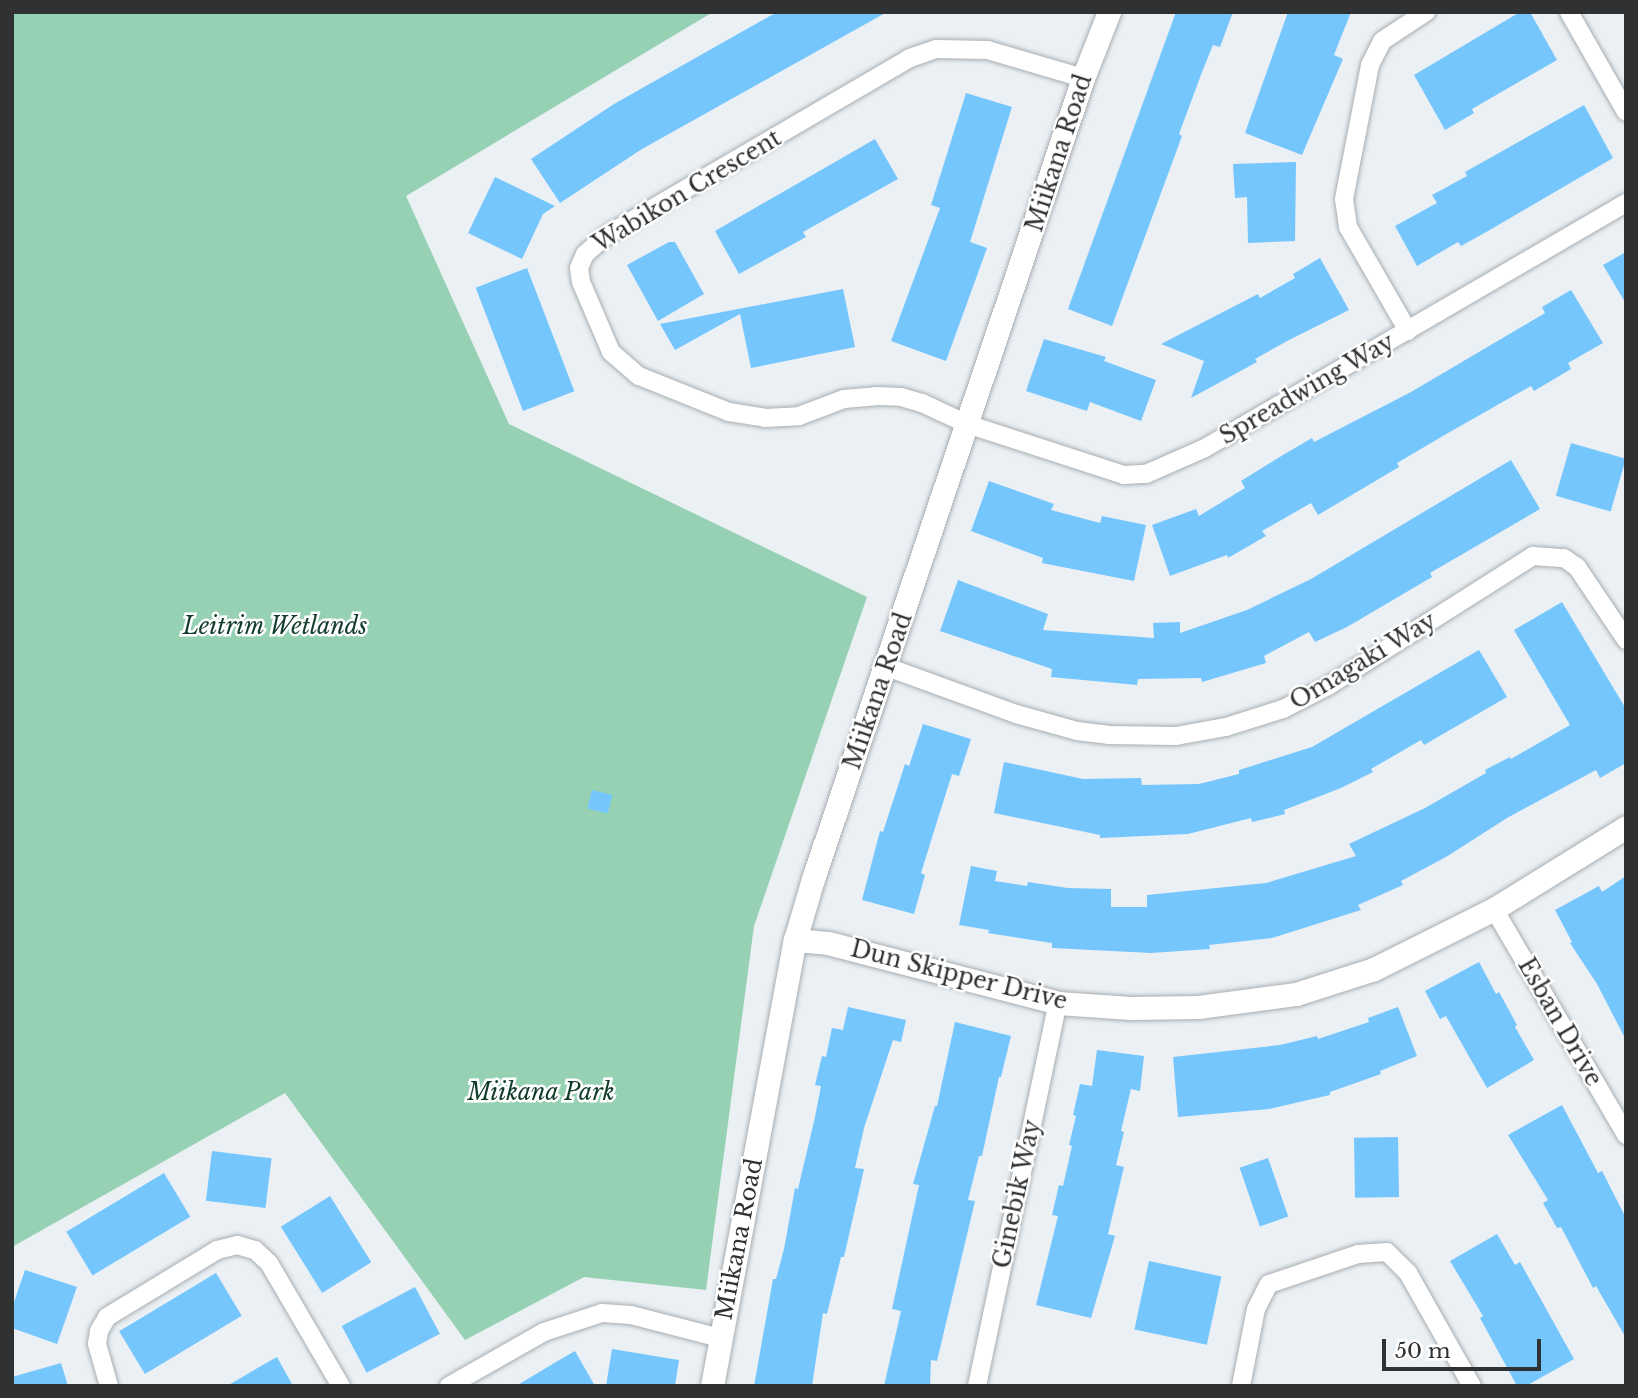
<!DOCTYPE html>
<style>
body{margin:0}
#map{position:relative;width:1638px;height:1398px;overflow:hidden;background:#eaf0f4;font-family:"Libre Baskerville",serif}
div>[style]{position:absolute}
.green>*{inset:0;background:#96d1b4}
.building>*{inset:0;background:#76c6fe;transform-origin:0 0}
.roads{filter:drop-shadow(0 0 2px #a8adb1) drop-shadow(0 0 2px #a8adb1)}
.minor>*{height:18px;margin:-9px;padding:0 9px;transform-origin:9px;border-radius:9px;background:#fff}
.tertiary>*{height:23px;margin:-11.5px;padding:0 11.5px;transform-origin:11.5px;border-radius:11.5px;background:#fff}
span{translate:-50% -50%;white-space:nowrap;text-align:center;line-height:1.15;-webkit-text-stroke:5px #fff;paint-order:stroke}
.street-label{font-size:23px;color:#2f3133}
.park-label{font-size:23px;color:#113c2a;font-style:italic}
.frame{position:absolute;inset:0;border:14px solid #2f3133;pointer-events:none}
.scale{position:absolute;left:1382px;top:1339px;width:159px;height:32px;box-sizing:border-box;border:4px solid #2f3133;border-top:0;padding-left:9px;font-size:21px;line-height:24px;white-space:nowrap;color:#2f3133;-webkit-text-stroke:5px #fff;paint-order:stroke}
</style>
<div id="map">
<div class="green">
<i style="clip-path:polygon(12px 12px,713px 12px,406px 196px,509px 424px,867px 597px,754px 926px,706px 1290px,584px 1277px,465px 1340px,285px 1093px,12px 1247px)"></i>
</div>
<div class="building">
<i style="clip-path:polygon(777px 12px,887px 12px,642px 149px,560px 203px,531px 159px,614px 104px)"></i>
<i style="clip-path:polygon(1176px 12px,1233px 12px,1220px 47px,1213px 45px,1202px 72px,1179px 134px,1182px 136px,1112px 326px,1068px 309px)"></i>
<i style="clip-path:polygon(1288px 12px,1351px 12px,1334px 55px,1343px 59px,1302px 155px,1245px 133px)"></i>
<i style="clip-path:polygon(1520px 12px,1530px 12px,1557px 60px,1472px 109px,1474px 113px,1445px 130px,1414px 75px)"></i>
<i style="clip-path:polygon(966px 93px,1012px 107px,970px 242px,987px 248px,946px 361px,891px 341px,940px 208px,931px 205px)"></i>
<i style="clip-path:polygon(1584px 105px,1613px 158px,1488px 231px,1461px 246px,1458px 242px,1417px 266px,1395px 226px,1437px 203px,1432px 195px,1467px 176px,1465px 172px)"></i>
<i style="clip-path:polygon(875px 139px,898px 179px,803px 232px,806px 237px,739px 274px,715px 231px)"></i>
<i style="clip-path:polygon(1296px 162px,1295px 241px,1248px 243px,1247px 197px,1235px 198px,1233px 164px)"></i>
<i style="clip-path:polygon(495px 177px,555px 206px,543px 214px,522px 259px,468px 233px)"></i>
<i style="clip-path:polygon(669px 242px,675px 242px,704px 294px,658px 321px,627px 265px)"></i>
<i style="clip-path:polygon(1626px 252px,1626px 304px,1603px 265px)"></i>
<i style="clip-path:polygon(1320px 258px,1349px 310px,1289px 340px,1255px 359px,1257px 362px,1191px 398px,1204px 361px,1161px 344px,1258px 294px,1260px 298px,1295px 278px,1293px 274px)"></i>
<i style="left:527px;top:268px;width:132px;height:55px;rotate:69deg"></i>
<i style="clip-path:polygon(843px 289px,855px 347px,751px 368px,740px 314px,675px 350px,660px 324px)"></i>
<i style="clip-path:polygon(1571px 290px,1603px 343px,1568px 363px,1571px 369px,1534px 391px,1531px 386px,1448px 433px,1397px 463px,1399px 467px,1318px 515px,1311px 503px,1262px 531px,1266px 536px,1228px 558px,1227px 555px,1170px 576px,1152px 525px,1196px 509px,1199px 516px,1245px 488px,1241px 481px,1283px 455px,1312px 438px,1314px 442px,1411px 392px,1545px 313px,1542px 307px)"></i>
<i style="clip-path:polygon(1044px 339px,1106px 357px,1104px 361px,1156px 380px,1141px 421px,1090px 402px,1087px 411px,1026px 391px)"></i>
<i style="left:1571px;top:443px;width:57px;height:55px;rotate:16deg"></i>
<i style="clip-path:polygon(1511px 460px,1540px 509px,1430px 573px,1432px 577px,1347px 627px,1315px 642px,1309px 632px,1264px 656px,1266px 663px,1202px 682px,1201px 678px,1138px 679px,1137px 685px,1051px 677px,1052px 669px,940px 631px,958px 580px,1048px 614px,1043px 630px,1154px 638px,1153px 623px,1180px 622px,1180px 633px,1247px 610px,1311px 579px)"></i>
<i style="clip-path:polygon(989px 481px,1054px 504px,1051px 510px,1100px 523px,1102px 516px,1146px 525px,1134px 581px,1042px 563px,1043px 558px,971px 531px)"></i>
<i style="clip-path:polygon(1562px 602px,1626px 709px,1626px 763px,1600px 778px,1596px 770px,1507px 818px,1446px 857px,1401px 881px,1403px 885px,1358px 905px,1361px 910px,1272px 938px,1209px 945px,1210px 949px,1151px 953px,1052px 948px,1052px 943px,988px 933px,989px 930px,959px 925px,971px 866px,997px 871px,995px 881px,1027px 886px,1028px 882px,1068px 888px,1111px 889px,1111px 907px,1147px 907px,1147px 895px,1266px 883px,1356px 856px,1349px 844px,1425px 808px,1486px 773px,1485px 770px,1510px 757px,1511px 759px,1570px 725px,1514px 630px)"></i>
<i style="clip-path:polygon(1479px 650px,1507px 697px,1424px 745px,1421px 740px,1371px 769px,1373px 772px,1341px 788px,1284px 810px,1285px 814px,1252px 822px,1251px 818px,1188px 834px,1100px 838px,1100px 835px,994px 813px,1004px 762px,1083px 779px,1141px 778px,1142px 785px,1199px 784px,1239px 774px,1239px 770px,1312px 747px)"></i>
<i style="clip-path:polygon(923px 724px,971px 739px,959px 776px,952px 774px,935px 828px,921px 873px,925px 875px,914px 914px,862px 900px,880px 831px,883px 832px,905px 764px,909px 766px)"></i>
<i style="left:592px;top:790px;width:21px;height:19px;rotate:14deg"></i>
<i style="clip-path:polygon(1626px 876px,1626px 1040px,1597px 984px,1570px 943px,1572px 942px,1555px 910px,1599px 886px,1602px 892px)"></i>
<i style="clip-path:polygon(1479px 962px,1496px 994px,1499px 992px,1517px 1025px,1515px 1027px,1534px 1060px,1487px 1088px,1446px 1016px,1440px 1019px,1425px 991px)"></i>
<i style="clip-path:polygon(848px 1007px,906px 1020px,901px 1042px,893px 1040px,864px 1128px,855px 1168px,864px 1169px,844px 1257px,841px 1257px,827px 1314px,823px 1313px,812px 1386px,754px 1386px,773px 1279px,776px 1279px,784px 1249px,795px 1188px,798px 1189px,815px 1117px,821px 1086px,815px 1085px,822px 1056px,826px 1057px,832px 1028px,843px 1030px)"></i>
<i style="clip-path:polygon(1398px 1007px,1417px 1056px,1380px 1071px,1381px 1074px,1330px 1092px,1330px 1095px,1269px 1109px,1178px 1117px,1173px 1057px,1280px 1045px,1317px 1036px,1318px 1039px,1369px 1022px,1368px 1018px)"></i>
<i style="clip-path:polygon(955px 1022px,1011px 1036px,1001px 1077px,999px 1077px,982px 1156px,979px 1156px,968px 1200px,975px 1201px,937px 1361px,931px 1360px,930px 1386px,884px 1386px,901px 1311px,892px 1309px,919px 1185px,913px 1184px,935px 1106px,937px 1106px)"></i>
<i style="clip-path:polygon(1097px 1050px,1144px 1056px,1140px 1091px,1131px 1089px,1121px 1131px,1124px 1132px,1116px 1165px,1124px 1167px,1108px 1234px,1115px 1236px,1091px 1318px,1036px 1305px,1058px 1216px,1052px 1215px,1059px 1185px,1063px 1186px,1072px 1146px,1069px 1145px,1076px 1116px,1073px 1115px,1080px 1084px,1092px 1086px)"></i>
<i style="clip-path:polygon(1562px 1105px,1598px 1173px,1602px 1171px,1626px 1218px,1626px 1338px,1596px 1286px,1593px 1288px,1561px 1227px,1557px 1228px,1543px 1203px,1548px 1200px,1508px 1135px)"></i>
<i style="left:1398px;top:1137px;width:60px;height:44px;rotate:89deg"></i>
<i style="left:212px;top:1151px;width:60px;height:50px;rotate:7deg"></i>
<i style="left:1268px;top:1158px;width:62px;height:30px;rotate:71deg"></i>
<i style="left:164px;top:1173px;width:51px;height:114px;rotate:59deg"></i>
<i style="left:330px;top:1196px;width:78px;height:58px;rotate:58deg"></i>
<i style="clip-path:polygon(1497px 1234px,1515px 1265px,1520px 1262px,1574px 1359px,1526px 1386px,1517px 1386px,1480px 1318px,1483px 1316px,1450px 1261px)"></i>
<i style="left:1149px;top:1261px;width:74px;height:70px;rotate:12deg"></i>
<i style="clip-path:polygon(25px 1270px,77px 1287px,57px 1344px,12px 1328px,12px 1308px)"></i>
<i style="left:216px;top:1273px;width:50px;height:113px;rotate:59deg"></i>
<i style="left:415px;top:1287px;width:53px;height:83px;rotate:62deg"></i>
<i style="clip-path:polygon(612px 1349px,679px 1360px,675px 1386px,606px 1386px)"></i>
<i style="clip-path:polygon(575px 1351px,595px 1386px,516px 1386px,556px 1362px)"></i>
<i style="clip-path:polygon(277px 1357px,293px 1386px,227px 1386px,261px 1366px)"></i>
<i style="clip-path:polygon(61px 1363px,68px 1386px,12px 1386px,12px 1377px)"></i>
</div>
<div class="roads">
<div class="minor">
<i style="left:1569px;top:12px;width:115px;rotate:60.3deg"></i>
<i style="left:1083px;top:78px;width:99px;rotate:-163.6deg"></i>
<i style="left:988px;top:50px;width:52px;rotate:-178.9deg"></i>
<i style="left:936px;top:49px;width:28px;rotate:161deg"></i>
<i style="left:910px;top:58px;width:351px;rotate:149.7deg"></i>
<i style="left:607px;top:235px;width:29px;rotate:139deg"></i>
<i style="left:585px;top:254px;width:15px;rotate:113deg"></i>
<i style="left:579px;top:268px;width:14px;rotate:82deg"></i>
<i style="left:581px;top:282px;width:76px;rotate:66.8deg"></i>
<i style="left:611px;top:352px;width:37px;rotate:41deg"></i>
<i style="left:639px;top:376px;width:97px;rotate:21.8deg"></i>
<i style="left:729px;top:412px;width:36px;rotate:9deg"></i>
<i style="left:765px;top:418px;width:34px;rotate:-3deg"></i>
<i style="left:799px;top:416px;width:48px;rotate:-20.7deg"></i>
<i style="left:844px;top:399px;width:32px;rotate:-5deg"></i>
<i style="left:876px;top:396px;width:25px;rotate:2deg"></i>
<i style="left:901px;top:397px;width:22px;rotate:16deg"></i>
<i style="left:922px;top:403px;width:50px;rotate:25deg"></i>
<i style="left:967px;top:424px;width:165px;rotate:18deg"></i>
<i style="left:1124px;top:475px;width:22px;rotate:-3deg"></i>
<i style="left:1146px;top:474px;width:64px;rotate:-23.8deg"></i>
<i style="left:1205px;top:448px;width:487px;rotate:-30.2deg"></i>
<i style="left:1408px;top:331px;width:120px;rotate:-120deg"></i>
<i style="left:1348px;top:227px;width:28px;rotate:-98deg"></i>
<i style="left:1344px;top:199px;width:136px;rotate:-79deg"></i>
<i style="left:1370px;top:65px;width:27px;rotate:-63deg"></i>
<i style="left:1382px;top:41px;width:53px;rotate:-33.4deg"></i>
<i style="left:887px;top:667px;width:137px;rotate:20deg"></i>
<i style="left:1016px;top:714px;width:63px;rotate:15.6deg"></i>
<i style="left:1077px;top:731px;width:31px;rotate:7deg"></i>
<i style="left:1108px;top:735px;width:68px;rotate:0.8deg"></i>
<i style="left:1176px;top:736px;width:51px;rotate:-10.2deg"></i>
<i style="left:1226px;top:727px;width:60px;rotate:-17.5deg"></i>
<i style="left:1283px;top:709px;width:51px;rotate:-27.1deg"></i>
<i style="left:1328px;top:686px;width:243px;rotate:-32.4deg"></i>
<i style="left:1533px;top:556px;width:31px;rotate:4deg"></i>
<i style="left:1564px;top:558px;width:16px;rotate:35deg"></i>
<i style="left:1577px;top:567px;width:88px;rotate:56.1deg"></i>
<i style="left:1494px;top:909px;width:262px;rotate:59.7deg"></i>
<i style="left:109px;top:1386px;width:44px;rotate:-105.9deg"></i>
<i style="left:97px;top:1344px;width:13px;rotate:-81deg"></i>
<i style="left:99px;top:1331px;width:16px;rotate:-60deg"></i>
<i style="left:107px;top:1317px;width:129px;rotate:-31.3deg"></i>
<i style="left:217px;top:1250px;width:21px;rotate:-14deg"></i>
<i style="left:237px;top:1245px;width:19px;rotate:16deg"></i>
<i style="left:255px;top:1250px;width:19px;rotate:43deg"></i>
<i style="left:269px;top:1263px;width:143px;rotate:59.7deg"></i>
<i style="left:449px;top:1386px;width:109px;rotate:-29.6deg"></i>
<i style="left:544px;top:1332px;width:61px;rotate:-18.1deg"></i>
<i style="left:602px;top:1313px;width:29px;rotate:4deg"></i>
<i style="left:631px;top:1315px;width:92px;rotate:14.5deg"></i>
<i style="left:977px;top:1386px;width:391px;rotate:-78.1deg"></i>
<i style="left:1241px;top:1386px;width:78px;rotate:-79deg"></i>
<i style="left:1256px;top:1309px;width:28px;rotate:-63deg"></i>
<i style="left:1269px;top:1284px;width:94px;rotate:-18.6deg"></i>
<i style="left:1358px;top:1254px;width:29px;rotate:-4deg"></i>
<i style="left:1387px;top:1252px;width:30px;rotate:45deg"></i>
<i style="left:1408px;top:1273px;width:130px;rotate:60.5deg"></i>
</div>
<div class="tertiary">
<i style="left:795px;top:940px;width:33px;rotate:5deg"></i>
<i style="left:828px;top:943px;width:238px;rotate:14.6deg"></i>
<i style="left:1058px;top:1003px;width:73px;rotate:3.9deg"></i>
<i style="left:1131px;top:1008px;width:67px;rotate:-0.9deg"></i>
<i style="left:1198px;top:1007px;width:99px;rotate:-7.6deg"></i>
<i style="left:1296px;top:994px;width:82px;rotate:-17.8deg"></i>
<i style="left:1374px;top:969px;width:134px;rotate:-26.6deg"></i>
<i style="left:1494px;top:909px;width:155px;rotate:-31.8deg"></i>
<i style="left:712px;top:1386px;width:454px;rotate:-79.5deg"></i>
<i style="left:795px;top:940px;width:64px;rotate:-73.6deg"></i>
<i style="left:813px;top:879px;width:845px;rotate:-71.37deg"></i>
<i style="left:1083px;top:78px;width:71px;rotate:-68.5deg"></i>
</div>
</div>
<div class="street-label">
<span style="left:1059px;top:153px;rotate:-72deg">Miikana Road</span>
<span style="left:687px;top:191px;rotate:-31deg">Wabikon Crescent</span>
<span style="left:1307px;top:389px;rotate:-30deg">Spreadwing Way</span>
<span style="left:1363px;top:661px;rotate:-31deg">Omagaki Way</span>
<span style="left:878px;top:691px;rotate:-71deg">Miikana Road</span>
<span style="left:959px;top:975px;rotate:14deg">Dun Skipper Drive</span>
<span style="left:1560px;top:1022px;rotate:60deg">Esban Drive</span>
<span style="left:1017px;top:1194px;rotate:-78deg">Ginebik Way</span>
<span style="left:739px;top:1239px;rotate:-79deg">Miikana Road</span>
</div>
<div class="park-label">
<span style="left:275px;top:626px">Leitrim Wetlands</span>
<span style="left:541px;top:1092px">Miikana Park</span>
</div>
<div class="frame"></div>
<div class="scale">50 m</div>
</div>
